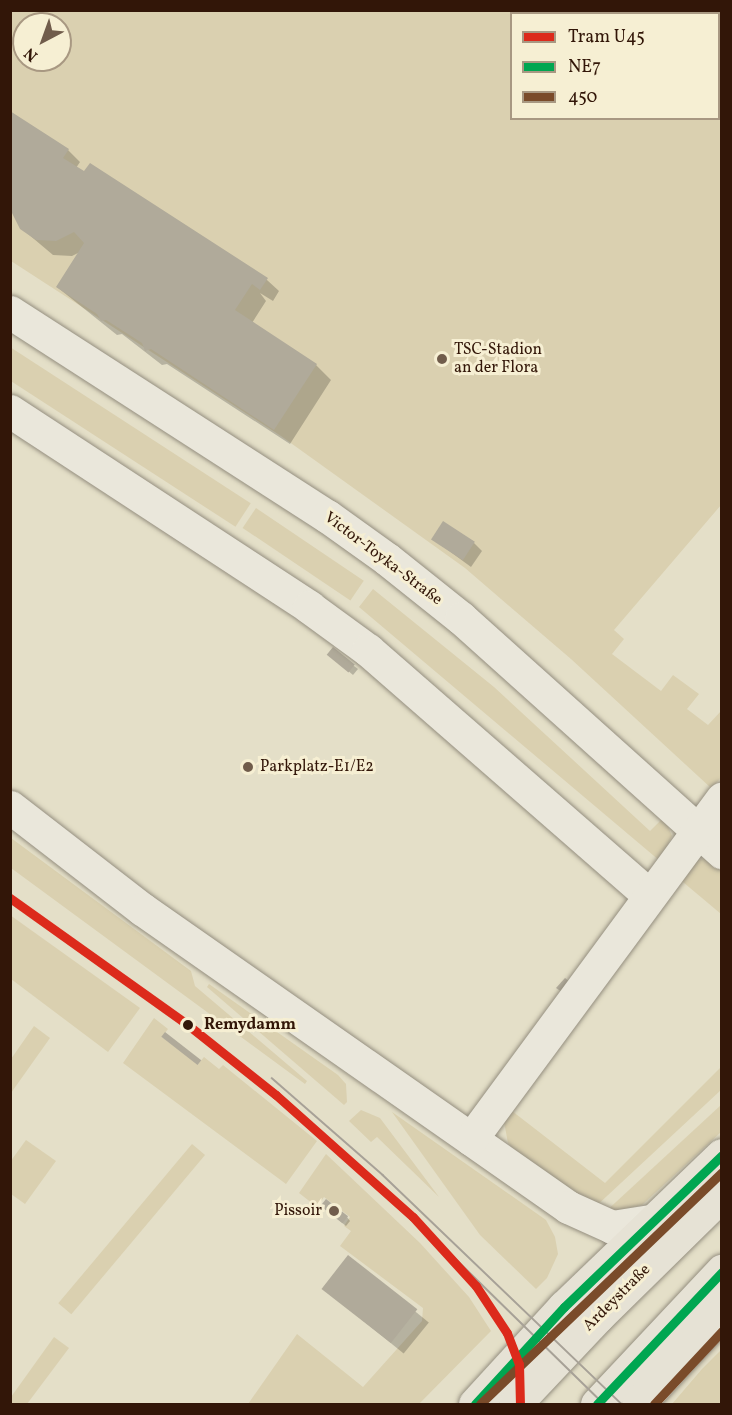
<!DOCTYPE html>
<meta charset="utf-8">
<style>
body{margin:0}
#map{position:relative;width:732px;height:1415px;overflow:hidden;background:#e4dfc8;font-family:Vollkorn,serif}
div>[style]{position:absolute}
.green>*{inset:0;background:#dad0b0;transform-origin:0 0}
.shadow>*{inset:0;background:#0003;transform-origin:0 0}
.building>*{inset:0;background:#b0aa9a;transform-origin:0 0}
.roads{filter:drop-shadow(0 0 2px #948e7f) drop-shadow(0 0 2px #948e7f)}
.minor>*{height:33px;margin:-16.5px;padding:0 16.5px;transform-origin:16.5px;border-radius:16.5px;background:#eae7db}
.major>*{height:33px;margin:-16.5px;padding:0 16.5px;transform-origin:16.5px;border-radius:16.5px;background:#e6e2d5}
.tram>*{height:1.5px;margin:-0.75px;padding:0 0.75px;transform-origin:0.75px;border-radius:0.75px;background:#a7a197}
.bus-1>*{height:9px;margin:-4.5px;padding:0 4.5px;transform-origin:4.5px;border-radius:4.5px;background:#00a651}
.bus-2>*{height:9px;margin:-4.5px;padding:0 4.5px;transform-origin:4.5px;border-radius:4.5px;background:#7a4b2a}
.tram-1>*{height:9px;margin:-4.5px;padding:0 4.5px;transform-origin:4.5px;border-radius:4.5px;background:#dc2a1b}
.dots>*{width:16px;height:16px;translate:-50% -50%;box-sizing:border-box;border:3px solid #f6efd3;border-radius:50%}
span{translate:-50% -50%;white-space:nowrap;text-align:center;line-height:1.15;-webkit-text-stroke:6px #f6efd3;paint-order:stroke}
.poi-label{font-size:16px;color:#321608}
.left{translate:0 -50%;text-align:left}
.right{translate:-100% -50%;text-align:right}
.street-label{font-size:16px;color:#321608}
.stop-label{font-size:16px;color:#321608;font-weight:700}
.frame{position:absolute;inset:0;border:12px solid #321608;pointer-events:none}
.legend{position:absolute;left:510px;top:12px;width:210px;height:108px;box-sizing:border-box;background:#f6efd3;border:2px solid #a89882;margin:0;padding:8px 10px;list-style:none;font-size:18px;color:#321608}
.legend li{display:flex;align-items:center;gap:12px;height:30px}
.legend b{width:30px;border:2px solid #a89882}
.north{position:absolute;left:12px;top:12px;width:60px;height:60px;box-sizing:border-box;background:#f6efd3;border:2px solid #a89882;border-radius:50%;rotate:221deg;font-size:16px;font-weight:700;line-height:24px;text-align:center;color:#321608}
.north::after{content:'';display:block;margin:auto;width:21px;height:27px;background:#705c4b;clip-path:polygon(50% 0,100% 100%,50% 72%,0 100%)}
</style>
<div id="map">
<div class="green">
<i style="clip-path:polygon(evenodd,10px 11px,721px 11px,721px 505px,614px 630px,624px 639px,612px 654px,661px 691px,673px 675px,699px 694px,687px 709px,708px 725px,721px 711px,721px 778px,711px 788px,571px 659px,465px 568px,281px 436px,11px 261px,10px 11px,512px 14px,718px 14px,718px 118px,512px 118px,512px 14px,10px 11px,24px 24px,60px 24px,60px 60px,24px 60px,24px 24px)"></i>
<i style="left:10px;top:347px;width:287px;height:28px;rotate:33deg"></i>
<i style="left:256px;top:508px;width:130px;height:24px;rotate:34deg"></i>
<i style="clip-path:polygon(373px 589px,494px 687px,650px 831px,664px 817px,672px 836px,660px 861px,359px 607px)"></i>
<i style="clip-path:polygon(11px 838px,191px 971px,195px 986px,307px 1081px,305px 1084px,11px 868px)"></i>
<i style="clip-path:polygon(705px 859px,721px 869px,721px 914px,677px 877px,690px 861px)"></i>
<i style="clip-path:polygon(10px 915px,140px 1008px,108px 1052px,11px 979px)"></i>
<i style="clip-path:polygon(209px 984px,338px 1075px,346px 1084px,347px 1102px,344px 1105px,207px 987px)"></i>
<i style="clip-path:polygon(154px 1018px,168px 1029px,162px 1037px,198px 1064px,204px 1057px,219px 1069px,223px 1065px,317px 1141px,286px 1184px,123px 1063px)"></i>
<i style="clip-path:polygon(34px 1026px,50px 1038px,11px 1093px,11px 1059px)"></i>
<i style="clip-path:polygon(721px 1067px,721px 1090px,593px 1209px,520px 1159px,508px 1143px,504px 1122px,512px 1111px,605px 1183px)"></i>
<i style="clip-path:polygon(721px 1105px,721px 1132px,642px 1205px,603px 1214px)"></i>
<i style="clip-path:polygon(361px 1110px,380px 1118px,439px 1197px,377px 1137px,371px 1142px,349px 1121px)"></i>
<i style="clip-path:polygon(392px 1112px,546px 1220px,555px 1237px,558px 1254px,547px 1278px,536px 1289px,480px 1235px)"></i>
<i style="clip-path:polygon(26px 1140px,56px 1161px,25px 1204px,11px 1194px,10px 1162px)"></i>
<i style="left:192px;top:1144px;width:17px;height:208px;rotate:40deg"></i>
<i style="clip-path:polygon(326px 1154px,420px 1243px,469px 1297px,491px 1331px,419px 1404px,248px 1404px,297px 1334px,363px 1387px,422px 1321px,423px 1308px,340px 1246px,351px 1231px,344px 1226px,350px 1217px,324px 1197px,317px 1207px,299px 1193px)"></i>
<i style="clip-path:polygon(54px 1337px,69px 1348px,27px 1404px,11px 1404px,11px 1397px)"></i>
<i style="clip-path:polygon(721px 1350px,721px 1404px,672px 1404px,702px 1369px)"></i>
</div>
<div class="shadow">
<i style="clip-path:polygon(582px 10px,621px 10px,627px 14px,580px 14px)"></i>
<i style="clip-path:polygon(10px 113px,68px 150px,80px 162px,76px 168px,85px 173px,91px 165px,267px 280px,279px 291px,273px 301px,260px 293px,266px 301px,252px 323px,316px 365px,331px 380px,290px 444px,167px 364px,162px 365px,122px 334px,117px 335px,57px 287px,80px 252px,72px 256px,53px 255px,21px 228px,13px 202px,10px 206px)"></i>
<i style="clip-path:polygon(433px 539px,474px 543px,482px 551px,471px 567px)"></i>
<i style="clip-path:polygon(333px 658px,354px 666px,358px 669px,353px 675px)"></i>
<i style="clip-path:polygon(326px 1210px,347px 1217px,350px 1221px,346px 1226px)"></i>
<i style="left:348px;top:1257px;width:104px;height:40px;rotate:39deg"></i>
</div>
<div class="building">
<i style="clip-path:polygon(580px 10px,592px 10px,578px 14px)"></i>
<i style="clip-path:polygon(593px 10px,624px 10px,630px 14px,591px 14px)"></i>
<i style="clip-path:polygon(10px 111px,69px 149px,63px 158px,84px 171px,90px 163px,268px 278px,260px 290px,252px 284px,235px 310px,317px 364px,274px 430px,151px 349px,145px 351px,142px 343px,106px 320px,101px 321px,97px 314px,56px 287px,84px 243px,74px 232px,56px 241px,36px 240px,20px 229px,11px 211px)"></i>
<i style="left:443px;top:521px;width:38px;height:22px;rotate:33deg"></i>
<i style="left:333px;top:647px;width:28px;height:10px;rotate:39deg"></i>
<i style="clip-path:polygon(565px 978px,570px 982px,562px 992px,556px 988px)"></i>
<i style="left:165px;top:1032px;width:46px;height:6px;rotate:38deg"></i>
<i style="left:326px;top:1199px;width:28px;height:9px;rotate:38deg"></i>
<i style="left:348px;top:1255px;width:88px;height:43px;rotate:38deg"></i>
</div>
<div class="roads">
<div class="minor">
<i style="left:10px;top:312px;width:377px;rotate:32.8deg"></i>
<i style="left:327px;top:516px;width:74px;rotate:35.6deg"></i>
<i style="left:387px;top:559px;width:95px;rotate:38.6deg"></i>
<i style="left:461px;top:618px;width:351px;rotate:41.9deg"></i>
<i style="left:10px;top:411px;width:358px;rotate:33.2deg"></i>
<i style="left:309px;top:607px;width:73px;rotate:36.1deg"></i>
<i style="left:368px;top:650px;width:373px;rotate:41.1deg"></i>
<i style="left:10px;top:807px;width:167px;rotate:37.7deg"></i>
<i style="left:142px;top:909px;width:520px;rotate:34.97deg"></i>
<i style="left:568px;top:1207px;width:48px;rotate:24.4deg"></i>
<i style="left:612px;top:1227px;width:37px;rotate:-9deg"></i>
<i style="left:471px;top:1139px;width:423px;rotate:-53.6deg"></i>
</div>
<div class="major">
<i style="left:475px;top:1404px;width:132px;rotate:-47.5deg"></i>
<i style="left:564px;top:1307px;width:219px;rotate:-43.9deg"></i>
<i style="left:515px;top:1404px;width:120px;rotate:-46.7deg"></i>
<i style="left:597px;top:1317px;width:175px;rotate:-44.5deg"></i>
<i style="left:597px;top:1404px;width:183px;rotate:-46.8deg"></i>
<i style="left:638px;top:1404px;width:124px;rotate:-47.3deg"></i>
</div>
</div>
<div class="tram">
<i style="left:272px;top:1078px;width:147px;rotate:41.1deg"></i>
<i style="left:383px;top:1175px;width:331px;rotate:43.8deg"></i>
<i style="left:413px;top:1217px;width:267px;rotate:44.4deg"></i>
</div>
<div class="bus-1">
<i style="left:475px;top:1404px;width:132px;rotate:-47.5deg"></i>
<i style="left:564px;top:1307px;width:219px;rotate:-43.9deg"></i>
<i style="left:597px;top:1404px;width:182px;rotate:-46.6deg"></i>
</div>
<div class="bus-2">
<i style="left:480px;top:1404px;width:335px;rotate:-43.8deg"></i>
<i style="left:654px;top:1404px;width:100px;rotate:-47deg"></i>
</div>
<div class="tram-1">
<i style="left:10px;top:898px;width:219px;rotate:35.5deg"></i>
<i style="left:188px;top:1025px;width:112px;rotate:38.5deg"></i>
<i style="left:276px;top:1095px;width:183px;rotate:41.7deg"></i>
<i style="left:413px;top:1217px;width:93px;rotate:47.6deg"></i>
<i style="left:476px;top:1286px;width:56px;rotate:56.6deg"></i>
<i style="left:507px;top:1333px;width:33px;rotate:69deg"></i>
<i style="left:519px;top:1364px;width:40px;rotate:88.6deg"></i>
</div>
<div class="dots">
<i style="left:442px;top:359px;background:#705c4b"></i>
<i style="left:248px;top:767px;background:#705c4b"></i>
<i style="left:188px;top:1025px;background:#321608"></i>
<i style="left:334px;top:1211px;background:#705c4b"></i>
</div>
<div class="poi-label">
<span class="left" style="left:454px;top:359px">TSC-Stadion<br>an der Flora</span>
<span class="left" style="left:260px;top:767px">Parkplatz-E1/E2</span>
<span class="right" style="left:322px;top:1211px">Pissoir</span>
</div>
<div class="street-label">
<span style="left:383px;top:559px;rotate:37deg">Victor-Toyka-Straße</span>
<span style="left:617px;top:1298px;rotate:-45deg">Ardeystraße</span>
</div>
<div class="stop-label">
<span class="left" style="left:204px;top:1025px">Remydamm</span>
</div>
<div class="frame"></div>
<ul class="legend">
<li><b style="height:8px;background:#dc2a1b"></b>Tram U45</li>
<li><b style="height:8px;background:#00a651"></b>NE7</li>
<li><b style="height:8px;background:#7a4b2a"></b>450</li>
</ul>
<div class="north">N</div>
</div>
